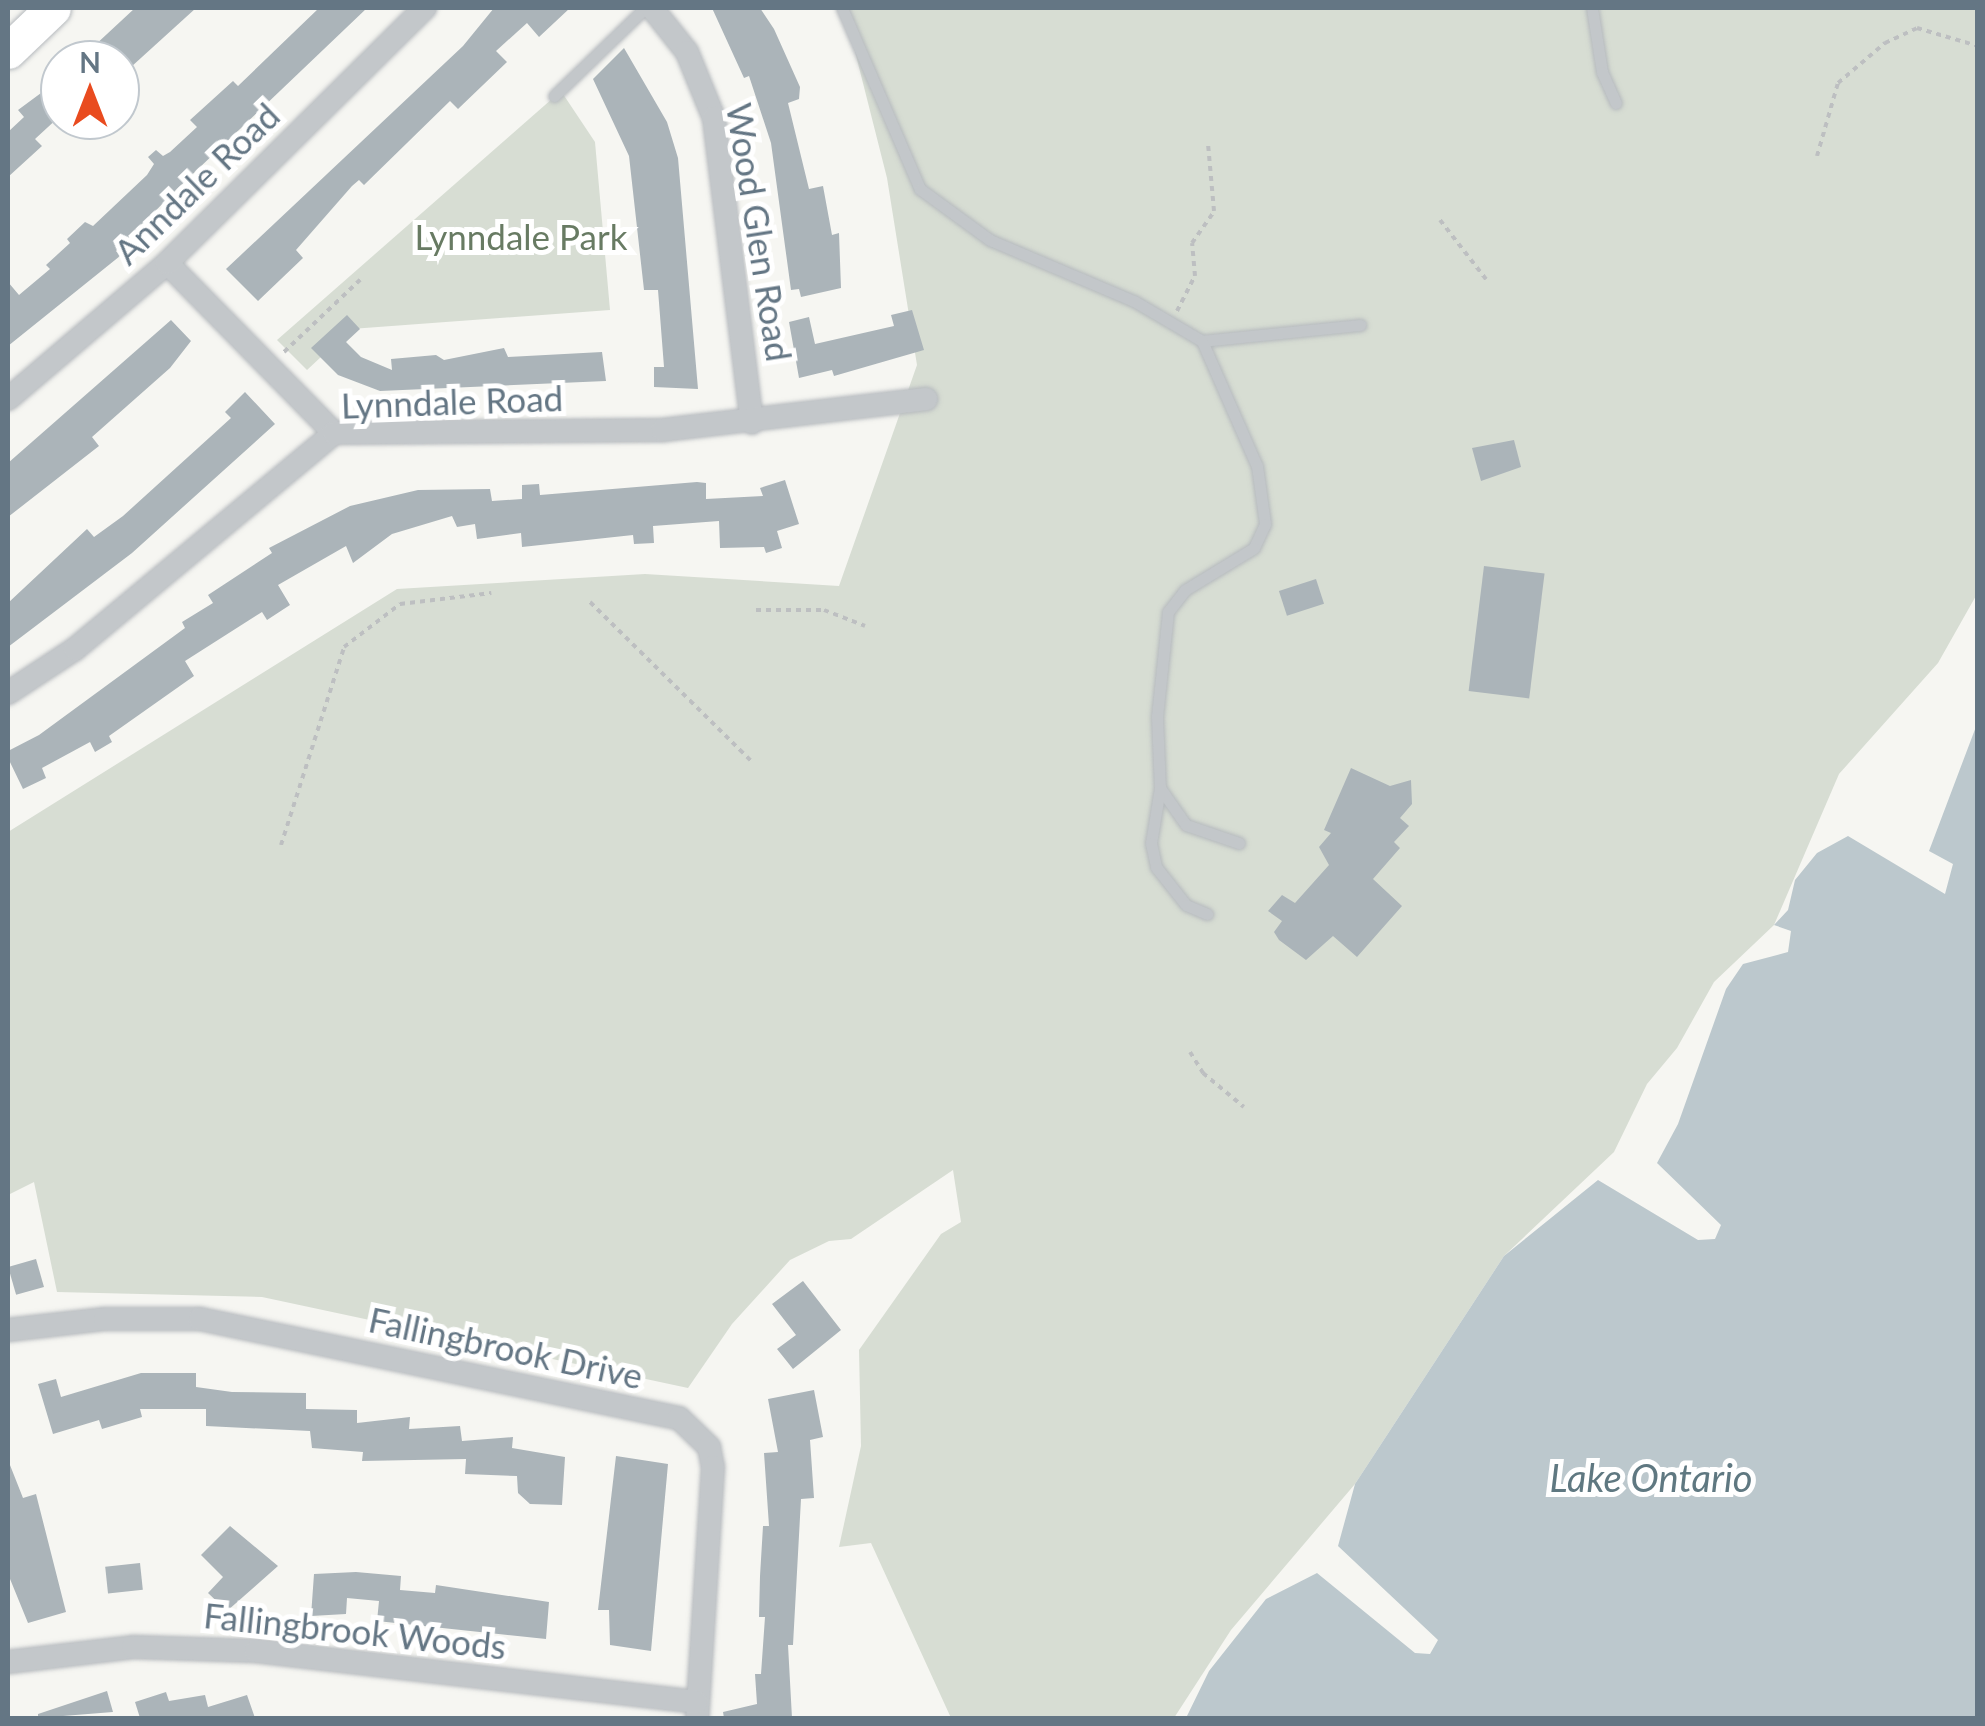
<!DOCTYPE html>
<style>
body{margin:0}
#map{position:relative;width:1985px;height:1726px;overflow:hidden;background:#f6f6f2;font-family:Lato,sans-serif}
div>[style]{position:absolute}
.green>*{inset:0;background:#d7ddd3}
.water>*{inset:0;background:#bcc8cd}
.building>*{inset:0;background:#abb4b9;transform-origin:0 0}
.path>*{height:4px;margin-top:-2px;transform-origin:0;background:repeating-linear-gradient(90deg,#bdbfc1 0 5px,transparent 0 10px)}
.roads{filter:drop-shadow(0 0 2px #b6babe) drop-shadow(0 0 2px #b6babe)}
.service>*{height:11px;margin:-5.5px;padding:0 5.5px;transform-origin:5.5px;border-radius:5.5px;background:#c3c7ca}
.minor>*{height:22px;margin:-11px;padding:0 11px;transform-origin:11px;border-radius:11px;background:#c3c7ca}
.primary>*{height:35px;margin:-17.5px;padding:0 17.5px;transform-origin:17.5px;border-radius:17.5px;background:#fff}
span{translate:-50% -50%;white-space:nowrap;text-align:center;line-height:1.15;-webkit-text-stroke:10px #fff;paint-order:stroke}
.street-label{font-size:35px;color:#647684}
.park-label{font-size:35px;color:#687b63}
.water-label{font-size:38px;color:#5f7881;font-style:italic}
.frame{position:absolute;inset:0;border:10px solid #647684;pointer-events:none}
.north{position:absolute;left:40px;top:40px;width:100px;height:100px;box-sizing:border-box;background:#fff;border:2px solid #c1c8ce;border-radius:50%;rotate:0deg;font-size:28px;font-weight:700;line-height:40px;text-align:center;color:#647684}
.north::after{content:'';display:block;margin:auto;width:35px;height:45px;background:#e94b1f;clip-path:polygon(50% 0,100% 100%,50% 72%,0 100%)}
</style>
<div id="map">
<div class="green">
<i style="clip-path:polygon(844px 8px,1977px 8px,1977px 594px,1938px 663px,1839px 774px,1774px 925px,1714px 982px,1677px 1048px,1647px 1084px,1614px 1152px,1504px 1256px,1355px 1484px,1231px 1630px,1174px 1718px,951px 1718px,871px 1543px,839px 1547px,861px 1446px,859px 1350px,941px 1234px,961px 1222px,953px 1170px,851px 1239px,829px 1241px,790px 1260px,732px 1324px,688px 1388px,262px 1297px,57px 1292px,34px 1182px,8px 1195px,8px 832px,397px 589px,645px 574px,839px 586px,917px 365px,887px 178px)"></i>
<i style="clip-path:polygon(561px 91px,595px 142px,610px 310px,351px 329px,307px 370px,277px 340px)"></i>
</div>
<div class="water">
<i style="clip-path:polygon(1977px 724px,1977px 1718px,1186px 1718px,1209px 1671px,1266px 1599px,1317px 1573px,1415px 1653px,1430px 1654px,1438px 1640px,1338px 1546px,1355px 1484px,1504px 1256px,1598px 1180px,1698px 1240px,1715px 1239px,1721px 1225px,1657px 1163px,1678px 1124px,1726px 989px,1743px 964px,1788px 952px,1791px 931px,1774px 925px,1788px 910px,1795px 880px,1817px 853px,1848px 836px,1945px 894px,1953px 864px,1929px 851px)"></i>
</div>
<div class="building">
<i style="clip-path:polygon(135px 8px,196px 8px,120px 77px,120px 60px,79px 60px)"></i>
<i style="clip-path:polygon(319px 8px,367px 8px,176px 190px,116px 251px,120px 256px,8px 346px,8px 282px,19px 295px,50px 269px,46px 265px,70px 243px,67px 239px,85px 222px,93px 226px,147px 175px,154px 164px,148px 157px,156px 150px,163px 156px,170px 152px,197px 127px,190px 120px,233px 81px,238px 86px)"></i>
<i style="clip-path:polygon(494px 8px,570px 8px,539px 37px,527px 23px,496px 51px,507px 62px,458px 109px,450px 101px,364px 185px,359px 180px,352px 186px,296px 250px,303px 258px,258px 301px,226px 269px,463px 46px)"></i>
<i style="clip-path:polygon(712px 8px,760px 8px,774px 29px,800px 87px,799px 99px,788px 103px,809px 189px,823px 186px,832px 235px,839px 233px,841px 288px,801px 297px,799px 289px,791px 290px,771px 143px,749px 76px,744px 78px)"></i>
<i style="clip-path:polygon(624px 48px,667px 122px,678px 158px,698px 389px,654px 387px,654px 367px,664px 367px,658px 290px,644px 290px,629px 156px,593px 79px)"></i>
<i style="clip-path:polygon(60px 79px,60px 116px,35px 139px,42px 146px,8px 177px,8px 132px,24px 117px,18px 110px)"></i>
<i style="clip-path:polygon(912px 310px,924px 350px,834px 376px,832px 370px,799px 378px,789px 322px,809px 317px,815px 344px,894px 326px,891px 315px)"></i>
<i style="clip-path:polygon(347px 315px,360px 329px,346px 342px,361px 357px,392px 370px,391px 359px,436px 355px,444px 360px,504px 348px,508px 357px,602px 352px,606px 381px,380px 391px,338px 375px,311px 348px)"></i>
<i style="clip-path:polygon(171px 320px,191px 341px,170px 368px,92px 437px,99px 446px,8px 517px,8px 463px)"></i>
<i style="clip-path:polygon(245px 392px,275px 424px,132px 553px,8px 647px,8px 603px,87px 529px,94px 537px,123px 516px,231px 418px,225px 412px)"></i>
<i style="clip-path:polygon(1514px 440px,1521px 467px,1481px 481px,1472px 448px)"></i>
<i style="clip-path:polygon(785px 480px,799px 524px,777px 531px,782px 548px,766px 553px,764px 547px,720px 548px,719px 521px,653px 526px,654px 543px,634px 544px,633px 535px,522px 547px,521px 533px,477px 539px,475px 524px,457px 527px,452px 516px,392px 534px,353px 563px,346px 546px,278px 585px,290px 605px,267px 620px,262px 612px,185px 661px,194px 676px,109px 736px,112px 742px,95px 752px,90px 742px,42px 768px,46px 778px,23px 789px,8px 758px,8px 751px,39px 735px,185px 628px,182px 622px,213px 603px,208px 595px,272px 553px,269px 548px,350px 506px,418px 490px,490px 489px,492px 501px,522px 499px,522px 485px,539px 484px,540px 495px,697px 482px,706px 483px,706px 499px,763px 496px,760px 488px)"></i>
<i style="left:1484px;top:566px;width:61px;height:126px;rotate:7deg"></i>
<i style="left:1316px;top:579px;width:26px;height:39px;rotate:72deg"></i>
<i style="clip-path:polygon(1351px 768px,1390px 786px,1411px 780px,1412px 804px,1400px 818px,1409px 826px,1394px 842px,1400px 848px,1373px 879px,1402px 906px,1357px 957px,1333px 936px,1306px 960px,1279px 940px,1274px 932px,1282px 921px,1268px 911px,1282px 895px,1295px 903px,1329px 865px,1319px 847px,1331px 833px,1324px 830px)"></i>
<i style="left:36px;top:1259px;width:29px;height:29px;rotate:74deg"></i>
<i style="clip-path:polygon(803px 1281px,841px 1330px,793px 1369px,777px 1349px,796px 1335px,772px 1304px)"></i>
<i style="clip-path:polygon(141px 1373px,196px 1373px,196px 1387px,232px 1392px,306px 1393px,306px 1409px,357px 1410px,357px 1423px,410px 1417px,409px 1429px,460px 1426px,462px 1441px,513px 1437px,512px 1448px,565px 1457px,562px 1505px,530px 1504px,518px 1493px,517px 1476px,465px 1474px,466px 1459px,362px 1461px,363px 1452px,312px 1448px,310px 1431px,206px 1426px,206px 1409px,140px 1409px,142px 1417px,102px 1429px,99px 1420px,53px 1434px,38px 1384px,56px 1379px,61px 1397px)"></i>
<i style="clip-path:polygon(814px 1390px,823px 1437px,810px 1440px,814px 1498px,801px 1499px,793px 1645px,788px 1645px,792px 1718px,724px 1718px,723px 1712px,757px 1704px,755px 1674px,761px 1674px,765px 1617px,759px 1617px,760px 1576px,763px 1526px,769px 1526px,764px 1453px,778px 1452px,768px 1399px)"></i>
<i style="clip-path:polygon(616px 1456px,668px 1464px,651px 1651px,610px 1645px,609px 1610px,598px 1610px)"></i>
<i style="clip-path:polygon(8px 1460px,23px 1498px,36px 1494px,66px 1612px,28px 1623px,8px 1574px)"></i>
<i style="clip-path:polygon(230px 1526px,278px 1566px,227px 1611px,208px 1593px,223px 1577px,201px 1555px)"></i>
<i style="left:140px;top:1563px;width:27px;height:35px;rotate:84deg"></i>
<i style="clip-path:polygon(356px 1572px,401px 1576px,400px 1590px,435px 1593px,436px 1585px,549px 1602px,546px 1639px,377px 1621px,379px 1601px,347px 1598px,346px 1614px,311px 1616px,314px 1574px)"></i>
<i style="clip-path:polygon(107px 1691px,113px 1712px,38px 1718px,38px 1714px)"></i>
<i style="clip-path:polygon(166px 1692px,169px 1701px,205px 1695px,208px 1707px,247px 1695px,255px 1718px,140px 1718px,135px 1702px)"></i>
</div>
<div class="path">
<i style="left:1817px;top:156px;width:76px;rotate:-74deg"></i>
<i style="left:1838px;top:83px;width:62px;rotate:-40.4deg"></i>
<i style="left:1885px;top:43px;width:35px;rotate:-25deg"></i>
<i style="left:1917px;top:28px;width:64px;rotate:16.4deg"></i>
<i style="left:1440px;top:220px;width:75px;rotate:52.1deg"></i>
<i style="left:1177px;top:311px;width:39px;rotate:-63deg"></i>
<i style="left:1195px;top:276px;width:33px;rotate:-95deg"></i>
<i style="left:1192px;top:243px;width:39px;rotate:-55deg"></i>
<i style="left:1214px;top:211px;width:67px;rotate:-95.1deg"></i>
<i style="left:284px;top:352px;width:105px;rotate:-43.5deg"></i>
<i style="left:590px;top:602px;width:228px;rotate:44.6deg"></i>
<i style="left:756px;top:610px;width:68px"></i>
<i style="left:824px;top:610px;width:44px;rotate:21.3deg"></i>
<i style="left:281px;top:845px;width:208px;rotate:-72.3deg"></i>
<i style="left:344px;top:647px;width:71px;rotate:-37.5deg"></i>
<i style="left:400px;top:604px;width:92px;rotate:-6.9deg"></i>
<i style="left:1190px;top:1052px;width:25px;rotate:58deg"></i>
<i style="left:1203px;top:1073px;width:53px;rotate:39.7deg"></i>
</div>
<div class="roads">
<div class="service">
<i style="left:842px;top:8px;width:197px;rotate:66.7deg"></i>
<i style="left:920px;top:189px;width:87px;rotate:36.1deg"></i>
<i style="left:990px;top:240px;width:156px;rotate:23deg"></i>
<i style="left:1134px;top:301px;width:79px;rotate:30.5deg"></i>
<i style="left:1202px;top:341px;width:159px;rotate:-5.8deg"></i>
<i style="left:1592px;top:8px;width:65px;rotate:81.1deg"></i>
<i style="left:1602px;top:72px;width:34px;rotate:66deg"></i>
<i style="left:554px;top:96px;width:127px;rotate:-44deg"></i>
<i style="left:1202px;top:341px;width:137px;rotate:66.3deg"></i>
<i style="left:1257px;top:466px;width:59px;rotate:82.1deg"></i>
<i style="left:1265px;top:524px;width:26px;rotate:115deg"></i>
<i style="left:1254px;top:548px;width:81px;rotate:148.7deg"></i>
<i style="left:1185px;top:590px;width:28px;rotate:128deg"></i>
<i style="left:1168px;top:612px;width:106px;rotate:96deg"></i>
<i style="left:1157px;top:717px;width:71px;rotate:87.6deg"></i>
<i style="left:1160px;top:788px;width:45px;rotate:54.9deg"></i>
<i style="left:1186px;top:825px;width:56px;rotate:18.8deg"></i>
<i style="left:1160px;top:788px;width:56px;rotate:99.3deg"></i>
<i style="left:1151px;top:843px;width:25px;rotate:78deg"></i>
<i style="left:1156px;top:867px;width:48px;rotate:51.7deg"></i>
<i style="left:1186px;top:905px;width:23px;rotate:23deg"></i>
</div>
<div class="minor">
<i style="left:652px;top:8px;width:56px;rotate:51.5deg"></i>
<i style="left:687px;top:52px;width:71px;rotate:67.8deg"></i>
<i style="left:714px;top:118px;width:307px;rotate:82.9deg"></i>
<i style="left:167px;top:263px;width:238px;rotate:45.5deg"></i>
<i style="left:8px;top:399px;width:209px;rotate:-40.5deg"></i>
<i style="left:167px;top:263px;width:363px;rotate:-44.7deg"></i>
<i style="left:8px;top:693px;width:80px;rotate:-33.3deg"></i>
<i style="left:75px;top:649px;width:337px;rotate:-39.8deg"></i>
<i style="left:334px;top:433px;width:329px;rotate:-0.5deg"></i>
<i style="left:663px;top:430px;width:265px;rotate:-6.7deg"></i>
<i style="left:8px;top:1330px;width:98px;rotate:-6.5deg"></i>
<i style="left:105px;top:1319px;width:95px"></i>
<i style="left:200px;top:1319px;width:489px;rotate:11.7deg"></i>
<i style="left:679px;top:1418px;width:42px;rotate:44deg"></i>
<i style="left:709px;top:1447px;width:20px;rotate:79deg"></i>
<i style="left:713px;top:1467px;width:252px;rotate:93.6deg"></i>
<i style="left:8px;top:1662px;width:126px;rotate:-6.8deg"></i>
<i style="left:133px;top:1647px;width:123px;rotate:1.9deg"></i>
<i style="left:256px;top:1651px;width:443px;rotate:6.6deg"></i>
</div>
<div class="primary">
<i style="left:8px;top:51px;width:62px;rotate:-43.7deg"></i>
</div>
</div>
<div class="street-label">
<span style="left:196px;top:183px;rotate:-44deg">Anndale Road</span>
<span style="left:760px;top:232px;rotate:81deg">Wood Glen Road</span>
<span style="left:452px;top:401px;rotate:-2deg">Lynndale Road</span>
<span style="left:506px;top:1347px;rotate:12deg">Fallingbrook Drive</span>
<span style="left:355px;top:1630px;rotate:6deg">Fallingbrook Woods</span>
</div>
<div class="park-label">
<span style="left:521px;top:236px">Lynndale Park</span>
</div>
<div class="water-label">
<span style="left:1651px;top:1478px">Lake Ontario</span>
</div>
<div class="frame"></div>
<div class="north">N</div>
</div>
